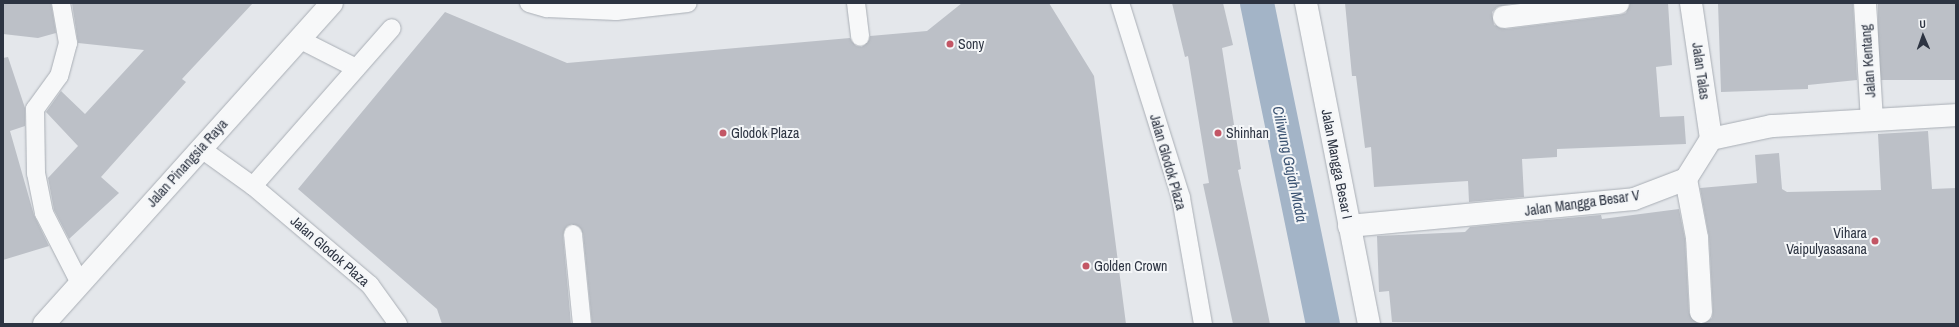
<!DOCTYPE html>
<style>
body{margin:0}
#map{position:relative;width:1959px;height:327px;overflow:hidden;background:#e4e7eb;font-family:"Archivo Narrow",sans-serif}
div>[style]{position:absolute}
.canal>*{height:34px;margin:-17px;padding:0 17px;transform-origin:17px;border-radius:17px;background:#a3b4c7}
.building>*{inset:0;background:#bcc0c7;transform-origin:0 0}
.roads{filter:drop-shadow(0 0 1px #a9aeb5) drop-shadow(0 0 1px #a9aeb5)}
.service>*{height:18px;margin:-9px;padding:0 9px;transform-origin:9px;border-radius:9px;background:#f7f8f9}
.minor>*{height:22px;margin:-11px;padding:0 11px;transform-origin:11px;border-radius:11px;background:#f7f8f9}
.tertiary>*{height:22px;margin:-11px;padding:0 11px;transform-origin:11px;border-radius:11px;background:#f7f8f9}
.dots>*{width:11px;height:11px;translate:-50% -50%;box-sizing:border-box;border:2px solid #f4f6f8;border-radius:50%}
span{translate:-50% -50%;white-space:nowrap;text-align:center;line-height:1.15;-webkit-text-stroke:4px #f4f6f8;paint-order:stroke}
.poi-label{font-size:14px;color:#2d3442}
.left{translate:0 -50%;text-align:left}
.right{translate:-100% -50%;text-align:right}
.street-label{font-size:14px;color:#2d3442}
.water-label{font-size:15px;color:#3b5372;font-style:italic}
.frame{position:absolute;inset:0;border:4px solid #2d3442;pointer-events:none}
.north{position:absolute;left:1903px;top:16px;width:40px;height:40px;-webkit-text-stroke:3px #f4f6f8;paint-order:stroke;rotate:358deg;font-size:11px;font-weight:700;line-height:16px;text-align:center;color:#2d3442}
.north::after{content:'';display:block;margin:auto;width:14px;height:18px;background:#2d3442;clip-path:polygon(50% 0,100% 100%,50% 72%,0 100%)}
</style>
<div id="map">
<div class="canal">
<i style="left:1257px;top:3px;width:328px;rotate:78.4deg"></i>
</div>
<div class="building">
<i style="clip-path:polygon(3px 3px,51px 3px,56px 33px,38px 38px,3px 34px)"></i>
<i style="clip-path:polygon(72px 3px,253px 3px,182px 79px,186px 82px,101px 177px,119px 193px,69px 239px,54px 210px,48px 178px,78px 146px,46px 112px,61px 91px,85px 114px,144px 50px,78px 43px)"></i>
<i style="clip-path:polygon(962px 3px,1049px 3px,1094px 76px,1126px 324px,592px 324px,583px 233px,572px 224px,567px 226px,563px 235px,571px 324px,442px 324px,437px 309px,298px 189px,445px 12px,567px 63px,850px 38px,856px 46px,862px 47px,870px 36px,927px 31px)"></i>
<i style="clip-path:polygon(1172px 3px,1223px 3px,1233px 45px,1222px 48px,1241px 169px,1238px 170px,1270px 324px,1233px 324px,1203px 184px,1209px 183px,1188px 56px,1185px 57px)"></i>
<i style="clip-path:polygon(1345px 3px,1515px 3px,1497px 7px,1492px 12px,1494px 25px,1506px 29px,1620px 15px,1626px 13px,1630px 3px,1668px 3px,1672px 65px,1656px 67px,1660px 117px,1684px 116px,1686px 144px,1557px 149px,1557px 157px,1522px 159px,1524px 197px,1469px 202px,1468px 181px,1374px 187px,1371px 147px,1365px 148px,1356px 76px,1352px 76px)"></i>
<i style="clip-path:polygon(1718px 3px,1853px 3px,1857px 80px,1808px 85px,1808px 89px,1721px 92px)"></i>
<i style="left:1878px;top:3px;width:78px;height:77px"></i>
<i style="clip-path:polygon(8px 57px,25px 108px,25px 126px,10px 131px,34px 215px,49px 246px,3px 260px,3px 58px)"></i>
<i style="clip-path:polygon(1928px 131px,1932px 189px,1956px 188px,1956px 324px,1703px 324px,1712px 318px,1713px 311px,1709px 237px,1700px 188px,1757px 183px,1755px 155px,1779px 153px,1782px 189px,1787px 192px,1881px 190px,1878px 134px)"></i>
<i style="clip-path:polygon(1679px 209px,1685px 239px,1689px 313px,1699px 324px,1392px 322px,1389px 291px,1379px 292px,1377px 236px,1465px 232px,1470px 227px,1601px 215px,1602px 219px)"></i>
</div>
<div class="roads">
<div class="service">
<i style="left:61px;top:3px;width:41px;rotate:80.1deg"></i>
<i style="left:68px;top:43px;width:34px;rotate:105deg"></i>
<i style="left:59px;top:76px;width:41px;rotate:126deg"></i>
<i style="left:35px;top:109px;width:64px;rotate:89.1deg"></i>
<i style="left:36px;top:173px;width:41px;rotate:78.7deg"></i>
<i style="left:44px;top:213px;width:79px;rotate:62.8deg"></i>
<i style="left:529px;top:3px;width:19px;rotate:16deg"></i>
<i style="left:547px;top:8px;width:69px;rotate:2.5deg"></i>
<i style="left:616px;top:11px;width:72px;rotate:-6.3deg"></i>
<i style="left:856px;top:3px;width:34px;rotate:83deg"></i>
<i style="left:1120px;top:3px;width:204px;rotate:72.6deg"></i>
<i style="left:1181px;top:198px;width:128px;rotate:80.1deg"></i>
<i style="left:299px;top:39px;width:64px;rotate:27deg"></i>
<i style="left:200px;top:148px;width:65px;rotate:35.6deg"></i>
<i style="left:253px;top:186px;width:153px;rotate:40.2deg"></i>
<i style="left:370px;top:285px;width:48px;rotate:54.3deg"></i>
<i style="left:253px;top:186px;width:210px;rotate:-48.7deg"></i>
<i style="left:573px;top:234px;width:90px;rotate:84.3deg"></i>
</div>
<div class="minor">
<i style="left:1691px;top:3px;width:137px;rotate:81.6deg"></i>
<i style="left:1865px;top:3px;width:117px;rotate:86.6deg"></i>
<i style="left:1504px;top:17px;width:115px;rotate:-7deg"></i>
<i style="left:1686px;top:179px;width:60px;rotate:79.4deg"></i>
<i style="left:1697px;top:238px;width:74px;rotate:86.9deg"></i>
<i style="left:1349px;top:226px;width:286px;rotate:-5.4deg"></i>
<i style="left:1634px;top:199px;width:56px;rotate:-21deg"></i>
<i style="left:1686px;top:179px;width:47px;rotate:-58deg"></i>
<i style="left:1711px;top:139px;width:62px;rotate:-12deg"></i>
<i style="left:1772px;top:126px;width:184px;rotate:-3.4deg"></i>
<i style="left:44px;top:324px;width:431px;rotate:-48.1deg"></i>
</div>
<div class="tertiary">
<i style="left:1306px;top:3px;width:327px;rotate:78.9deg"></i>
</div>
</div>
<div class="dots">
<i style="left:950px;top:44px;background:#c35665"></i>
<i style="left:723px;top:133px;background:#c35665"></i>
<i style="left:1218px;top:133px;background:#c35665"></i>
<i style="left:1875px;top:241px;background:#c35665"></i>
<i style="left:1086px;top:266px;background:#c35665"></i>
</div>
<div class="poi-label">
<span class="left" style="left:958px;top:44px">Sony</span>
<span class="left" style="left:731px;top:133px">Glodok Plaza</span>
<span class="left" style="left:1226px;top:133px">Shinhan</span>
<span class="right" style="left:1867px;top:241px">Vihara<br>Vaipulyasasana</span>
<span class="left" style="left:1094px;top:266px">Golden Crown</span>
</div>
<div class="street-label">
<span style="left:1868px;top:61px;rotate:-94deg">Jalan Kentang</span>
<span style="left:1701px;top:71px;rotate:82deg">Jalan Talas</span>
<span style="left:1168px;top:162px;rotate:74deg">Jalan Glodok Plaza</span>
<span style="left:187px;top:163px;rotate:-48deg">Jalan Pinangsia Raya</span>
<span style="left:1337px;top:164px;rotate:79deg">Jalan Mangga Besar I</span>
<span style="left:1582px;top:203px;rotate:-8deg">Jalan Mangga Besar V</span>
<span style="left:330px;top:251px;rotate:41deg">Jalan Glodok Plaza</span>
</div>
<div class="water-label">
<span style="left:1290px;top:164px;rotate:78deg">Ciliwung Gajah Mada</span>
</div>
<div class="frame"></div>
<div class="north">U</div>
</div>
